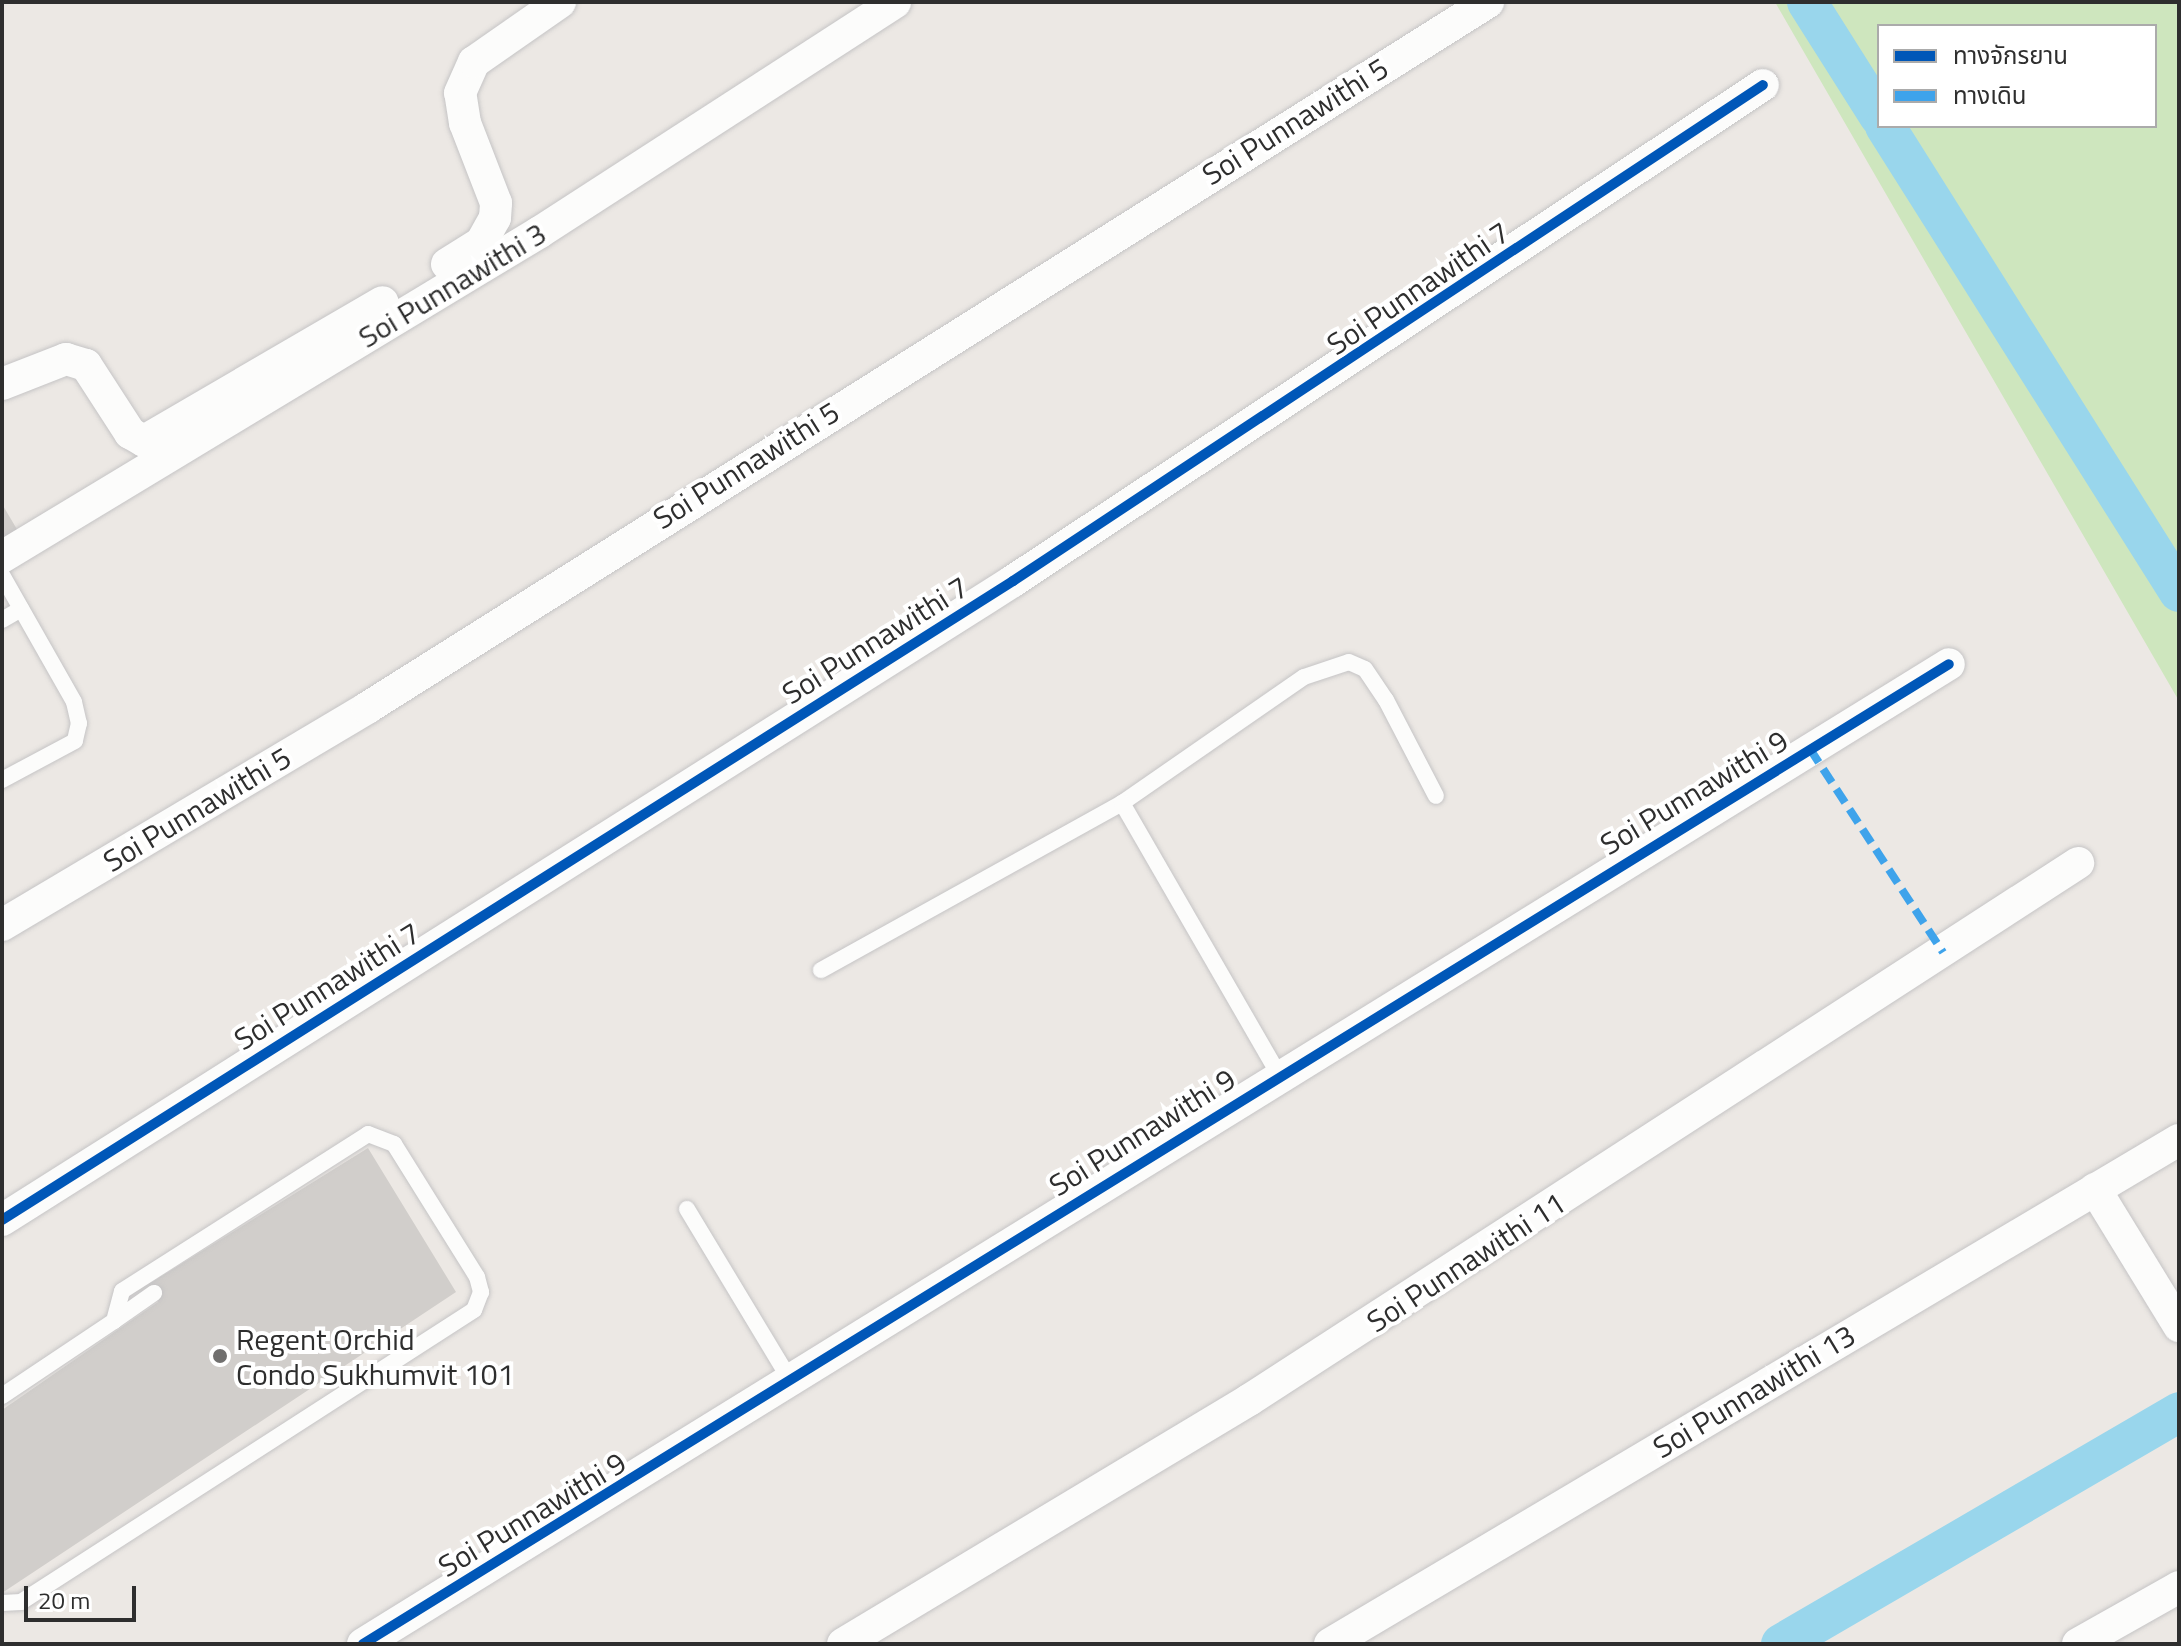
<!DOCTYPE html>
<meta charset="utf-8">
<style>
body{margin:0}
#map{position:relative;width:2181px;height:1646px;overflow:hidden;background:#ece8e4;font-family:"Titillium Web","Noto Sans Thai",sans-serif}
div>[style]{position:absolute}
.green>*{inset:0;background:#cee6be}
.canal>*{height:40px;margin:-20px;padding:0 20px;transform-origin:20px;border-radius:20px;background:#99d6ec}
.building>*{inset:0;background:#d1cecb}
.roads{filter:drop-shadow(0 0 2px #c5c4c5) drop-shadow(0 0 2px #c5c4c5)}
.service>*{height:16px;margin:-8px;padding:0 8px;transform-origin:8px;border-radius:8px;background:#fcfcfb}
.minor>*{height:32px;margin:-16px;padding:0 16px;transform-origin:16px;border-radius:16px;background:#fcfcfb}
.quiet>*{height:8px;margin-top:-4px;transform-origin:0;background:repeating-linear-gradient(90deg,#3ea3eb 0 16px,transparent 0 24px)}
.cycleway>*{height:10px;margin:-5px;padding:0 5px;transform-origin:5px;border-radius:5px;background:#0057b8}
.dots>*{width:22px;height:22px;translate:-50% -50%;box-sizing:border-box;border:4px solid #fff;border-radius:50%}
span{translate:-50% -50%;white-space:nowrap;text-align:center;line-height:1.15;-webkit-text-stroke:8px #fff;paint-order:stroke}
.street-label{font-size:30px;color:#2e2e2e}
.poi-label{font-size:30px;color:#2e2e2e}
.left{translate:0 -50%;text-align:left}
.frame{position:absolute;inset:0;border:4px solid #2e2e2e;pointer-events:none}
.legend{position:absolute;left:1877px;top:24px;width:280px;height:104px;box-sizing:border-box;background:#fff;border:2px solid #ababab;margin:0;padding:10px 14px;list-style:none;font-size:24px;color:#2e2e2e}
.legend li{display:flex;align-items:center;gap:16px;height:40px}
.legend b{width:40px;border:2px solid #ababab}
.scale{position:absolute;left:24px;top:1586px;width:112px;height:36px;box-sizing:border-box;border:4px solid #2e2e2e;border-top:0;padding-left:10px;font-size:24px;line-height:28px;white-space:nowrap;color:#2e2e2e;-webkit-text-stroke:6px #fff;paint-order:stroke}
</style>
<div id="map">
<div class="green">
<i style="clip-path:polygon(evenodd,1775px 2px,2179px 2px,2179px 701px,1775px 2px,1879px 26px,2155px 26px,2155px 126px,1879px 126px,1879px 26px)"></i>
</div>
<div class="canal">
<i style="left:1807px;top:2px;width:135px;rotate:57.7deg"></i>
<i style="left:1885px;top:126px;width:551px;rotate:57.75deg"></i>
<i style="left:1781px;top:1644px;width:461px;rotate:-30.2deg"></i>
</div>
<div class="building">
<i style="clip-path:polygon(2px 504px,18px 531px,2px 541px)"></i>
<i style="clip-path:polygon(368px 1148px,456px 1292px,2px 1593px,2px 1410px,158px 1302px,149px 1284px)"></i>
</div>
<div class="roads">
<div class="service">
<i style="left:2px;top:575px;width:146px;rotate:60.4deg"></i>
<i style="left:74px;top:702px;width:22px;rotate:77deg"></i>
<i style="left:79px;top:723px;width:18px;rotate:103deg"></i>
<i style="left:75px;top:741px;width:83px;rotate:151.9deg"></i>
<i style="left:2px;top:620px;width:22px;rotate:-30deg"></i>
<i style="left:1122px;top:803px;width:221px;rotate:-34.7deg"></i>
<i style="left:1304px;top:677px;width:47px;rotate:-18.4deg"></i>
<i style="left:1349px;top:662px;width:17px;rotate:24deg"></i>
<i style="left:1365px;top:669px;width:37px;rotate:56deg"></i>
<i style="left:1386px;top:700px;width:108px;rotate:62.5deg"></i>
<i style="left:821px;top:970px;width:344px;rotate:-29deg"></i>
<i style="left:1122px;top:803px;width:314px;rotate:60deg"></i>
<i style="left:687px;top:1209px;width:200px;rotate:58.9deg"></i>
<i style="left:114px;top:1321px;width:49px;rotate:-35deg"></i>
<i style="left:2px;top:1396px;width:135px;rotate:-33.8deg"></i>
<i style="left:114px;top:1321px;width:31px;rotate:-75deg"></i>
<i style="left:122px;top:1291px;width:292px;rotate:-32.5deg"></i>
<i style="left:368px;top:1134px;width:28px;rotate:21deg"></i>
<i style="left:394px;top:1144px;width:157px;rotate:58deg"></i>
<i style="left:477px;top:1277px;width:16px;rotate:75deg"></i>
<i style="left:481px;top:1292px;width:19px;rotate:111deg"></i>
<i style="left:474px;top:1310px;width:539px;rotate:147.19deg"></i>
<i style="left:21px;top:1602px;width:19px;rotate:177deg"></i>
</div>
<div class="minor">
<i style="left:447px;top:264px;width:40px;rotate:-32deg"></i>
<i style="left:481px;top:243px;width:29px;rotate:-61deg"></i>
<i style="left:495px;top:218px;width:15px;rotate:-86deg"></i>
<i style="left:496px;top:203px;width:86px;rotate:-111.2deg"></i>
<i style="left:465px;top:123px;width:30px;rotate:-99deg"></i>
<i style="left:460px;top:93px;width:34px;rotate:-66deg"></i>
<i style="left:474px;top:62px;width:105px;rotate:-34.9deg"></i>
<i style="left:2px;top:384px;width:69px;rotate:-21.3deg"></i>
<i style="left:66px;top:359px;width:21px;rotate:17deg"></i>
<i style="left:86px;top:365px;width:81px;rotate:57.1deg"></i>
<i style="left:130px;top:433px;width:16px;rotate:30deg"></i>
<i style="left:144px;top:441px;width:276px;rotate:-30.2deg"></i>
<i style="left:2px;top:557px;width:629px;rotate:-31.14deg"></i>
<i style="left:540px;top:232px;width:423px;rotate:-32.9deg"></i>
<i style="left:2px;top:925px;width:425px;rotate:-30.7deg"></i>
<i style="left:367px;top:708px;width:1325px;rotate:-32.2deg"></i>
<i style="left:2095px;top:1189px;width:161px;rotate:58.5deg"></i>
<i style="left:2px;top:1220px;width:1196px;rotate:-32.29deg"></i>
<i style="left:1013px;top:581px;width:899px;rotate:-33.48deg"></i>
<i style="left:363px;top:1644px;width:1864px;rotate:-31.71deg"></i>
<i style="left:843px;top:1644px;width:474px;rotate:-31deg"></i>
<i style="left:1249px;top:1400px;width:988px;rotate:-32.93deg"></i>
<i style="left:1330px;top:1644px;width:987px;rotate:-30.7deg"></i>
<i style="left:2078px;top:1644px;width:116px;rotate:-29.4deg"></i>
</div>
</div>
<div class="quiet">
<i style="left:1810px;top:749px;width:243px;rotate:56.8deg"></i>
</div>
<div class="cycleway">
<i style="left:2px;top:1220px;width:1196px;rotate:-32.29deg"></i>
<i style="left:1013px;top:581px;width:899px;rotate:-33.48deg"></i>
<i style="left:363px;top:1644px;width:1864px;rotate:-31.71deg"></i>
</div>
<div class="dots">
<i style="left:220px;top:1356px;background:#706f6e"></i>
</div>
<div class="street-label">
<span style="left:1295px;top:121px;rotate:-32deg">Soi Punnawithi 5</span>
<span style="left:452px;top:285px;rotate:-31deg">Soi Punnawithi 3</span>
<span style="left:1418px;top:288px;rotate:-34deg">Soi Punnawithi 7</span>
<span style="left:746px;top:465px;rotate:-32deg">Soi Punnawithi 5</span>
<span style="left:875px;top:640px;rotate:-32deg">Soi Punnawithi 7</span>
<span style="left:1694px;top:792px;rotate:-31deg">Soi Punnawithi 9</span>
<span style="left:197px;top:809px;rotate:-31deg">Soi Punnawithi 5</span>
<span style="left:327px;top:986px;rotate:-32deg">Soi Punnawithi 7</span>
<span style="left:1142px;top:1132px;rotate:-32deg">Soi Punnawithi 9</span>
<span style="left:1466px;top:1262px;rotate:-33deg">Soi Punnawithi 11</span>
<span style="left:1754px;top:1391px;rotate:-31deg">Soi Punnawithi 13</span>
<span style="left:532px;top:1514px;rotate:-31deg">Soi Punnawithi 9</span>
</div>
<div class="poi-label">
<span class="left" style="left:236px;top:1356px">Regent Orchid<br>Condo Sukhumvit 101</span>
</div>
<div class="frame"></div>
<ul class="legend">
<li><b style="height:10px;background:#0057b8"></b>ทางจักรยาน</li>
<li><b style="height:10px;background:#3ea3eb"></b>ทางเดิน</li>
</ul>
<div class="scale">20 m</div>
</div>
